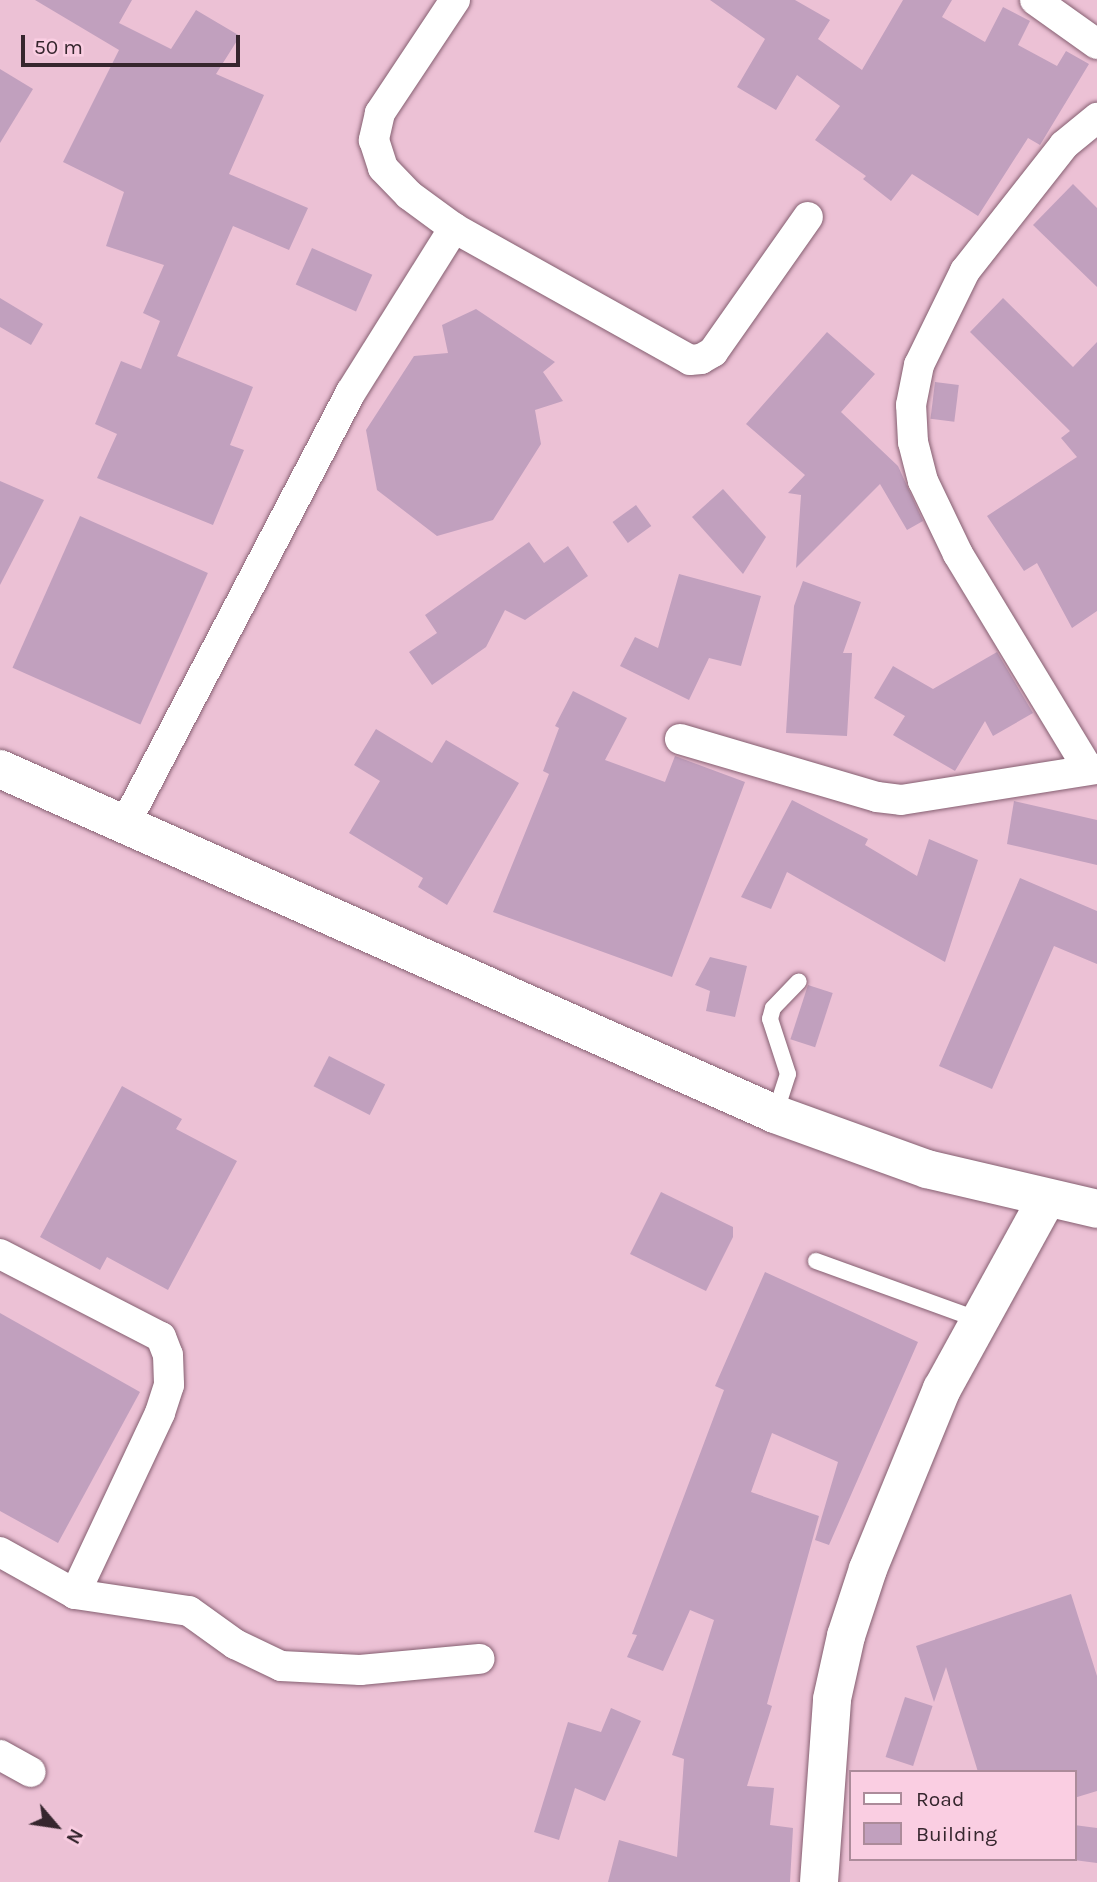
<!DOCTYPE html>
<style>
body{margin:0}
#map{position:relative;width:1097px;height:1882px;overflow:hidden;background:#ecc1d5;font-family:Karla,sans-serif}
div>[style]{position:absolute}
.building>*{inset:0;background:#c1a0be;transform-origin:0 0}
.roads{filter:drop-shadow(0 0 2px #855f71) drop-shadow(0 0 2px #855f71)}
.lane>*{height:16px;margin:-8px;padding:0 8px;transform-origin:8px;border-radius:8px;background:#fff}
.street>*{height:30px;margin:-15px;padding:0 15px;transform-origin:15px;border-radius:15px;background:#fff}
.secondary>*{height:38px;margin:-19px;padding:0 19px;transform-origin:19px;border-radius:19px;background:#fff}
span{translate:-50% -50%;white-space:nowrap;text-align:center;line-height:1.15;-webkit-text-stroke:5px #facee2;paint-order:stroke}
.legend{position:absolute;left:849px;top:1770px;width:228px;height:91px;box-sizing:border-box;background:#facee2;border:2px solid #ac8b9a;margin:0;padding:9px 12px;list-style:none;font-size:21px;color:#36262e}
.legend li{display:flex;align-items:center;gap:14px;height:35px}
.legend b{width:35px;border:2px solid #ac8b9a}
.north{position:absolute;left:21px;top:1791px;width:70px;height:70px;-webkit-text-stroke:5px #facee2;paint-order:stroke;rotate:119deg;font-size:19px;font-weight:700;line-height:28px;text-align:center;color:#36262e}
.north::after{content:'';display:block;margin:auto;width:24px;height:32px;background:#36262e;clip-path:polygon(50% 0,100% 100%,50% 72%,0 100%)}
.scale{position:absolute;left:21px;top:35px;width:219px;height:32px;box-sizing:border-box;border:4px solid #36262e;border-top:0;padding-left:9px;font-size:21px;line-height:24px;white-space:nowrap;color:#36262e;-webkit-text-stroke:5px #facee2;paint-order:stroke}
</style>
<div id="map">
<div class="building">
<i style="clip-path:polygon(35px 0,132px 0,119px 23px,171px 49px,196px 10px,240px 36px,216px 74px,264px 95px,229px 174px,308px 208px,289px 250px,233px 226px,177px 356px,253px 387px,230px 445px,244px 450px,213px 525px,97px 478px,117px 434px,95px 424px,121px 361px,141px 369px,160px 321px,143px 313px,164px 265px,106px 246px,124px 192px,63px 162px,119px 50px)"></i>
<i style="clip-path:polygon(710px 0,795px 0,830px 20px,818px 39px,862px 70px,903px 0,952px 0,942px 17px,985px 42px,1003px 7px,1030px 21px,1018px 45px,1057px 66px,1066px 51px,1089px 64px,1040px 145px,1028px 138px,978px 216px,912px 174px,891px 201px,863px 179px,866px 176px,815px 140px,840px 106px,797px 75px,776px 110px,737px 87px,765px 39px)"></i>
<i style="clip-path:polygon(0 69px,33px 89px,0 143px)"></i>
<i style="clip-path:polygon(1073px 184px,1097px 208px,1097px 287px,1033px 225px)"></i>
<i style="left:312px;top:248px;width:66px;height:40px;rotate:24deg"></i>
<i style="clip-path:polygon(0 298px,43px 324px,31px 345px,0 327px)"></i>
<i style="clip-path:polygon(1003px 298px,1073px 367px,1097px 342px,1097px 611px,1072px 628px,1037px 563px,1024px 571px,987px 516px,1077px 457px,1061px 438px,1070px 431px,970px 332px)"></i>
<i style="clip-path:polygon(476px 309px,555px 362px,543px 372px,563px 401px,535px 410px,541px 444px,493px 520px,437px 536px,377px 490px,366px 430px,414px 356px,448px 353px,442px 325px)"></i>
<i style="clip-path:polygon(827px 332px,875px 374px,841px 412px,898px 466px,923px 521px,907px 530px,880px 484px,796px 568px,801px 495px,788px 493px,805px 475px,746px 424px)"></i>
<i style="left:935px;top:382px;width:24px;height:37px;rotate:7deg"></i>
<i style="clip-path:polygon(0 481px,44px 500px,0 585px)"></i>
<i style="clip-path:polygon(723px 489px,766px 537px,743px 574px,692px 517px)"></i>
<i style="left:636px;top:505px;width:26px;height:29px;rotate:54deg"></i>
<i style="left:80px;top:516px;width:140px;height:166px;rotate:24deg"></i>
<i style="clip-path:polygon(529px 542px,544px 563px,568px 546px,588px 576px,525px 620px,505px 610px,486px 647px,432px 685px,409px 652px,437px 633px,425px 615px)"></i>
<i style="clip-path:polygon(679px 574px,761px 596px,741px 666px,709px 658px,689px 700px,620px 666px,635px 637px,658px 648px)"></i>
<i style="clip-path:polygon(803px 581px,861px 602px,843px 653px,852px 653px,847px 736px,786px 733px,794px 606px)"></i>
<i style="clip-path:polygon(997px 652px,1033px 713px,993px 736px,985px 721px,955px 771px,893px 735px,905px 716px,874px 698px,893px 666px,933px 689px)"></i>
<i style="clip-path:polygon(573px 691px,627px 718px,605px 760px,665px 782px,675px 756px,745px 782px,672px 977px,493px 912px,549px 774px,543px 771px,559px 728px,555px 726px)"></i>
<i style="clip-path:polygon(376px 729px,432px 763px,446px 740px,519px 783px,447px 905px,418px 887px,423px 878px,349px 833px,380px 781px,354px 765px)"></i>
<i style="clip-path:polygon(792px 800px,868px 839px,865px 845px,917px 876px,929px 839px,978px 860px,945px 962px,787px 872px,771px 909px,741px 897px)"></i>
<i style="clip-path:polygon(1014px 801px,1097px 820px,1097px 865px,1007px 844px)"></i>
<i style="clip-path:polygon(1020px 878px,1097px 911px,1097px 964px,1054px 946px,992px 1089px,939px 1066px)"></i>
<i style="clip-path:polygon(710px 957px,747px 966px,735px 1017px,706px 1011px,710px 991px,695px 985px)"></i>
<i style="left:808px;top:985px;width:26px;height:57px;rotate:18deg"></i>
<i style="left:329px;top:1056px;width:63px;height:34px;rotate:27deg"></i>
<i style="clip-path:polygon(122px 1086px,182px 1119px,176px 1129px,237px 1161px,168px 1290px,107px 1257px,100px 1270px,40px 1237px)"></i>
<i style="clip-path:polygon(661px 1192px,733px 1227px,733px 1237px,706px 1291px,630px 1254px)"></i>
<i style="clip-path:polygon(765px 1272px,918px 1342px,829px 1545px,815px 1540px,838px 1462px,772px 1433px,751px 1492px,819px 1516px,767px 1704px,772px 1706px,747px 1786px,774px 1788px,770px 1825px,793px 1828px,790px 1882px,608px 1882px,619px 1840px,677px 1857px,684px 1759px,672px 1755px,714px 1620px,690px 1610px,663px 1671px,627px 1657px,637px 1635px,632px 1634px,724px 1390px,715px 1386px)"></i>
<i style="clip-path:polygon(0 1313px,140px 1392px,58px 1543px,0 1511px)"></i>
<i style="clip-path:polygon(1071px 1594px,1097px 1676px,1097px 1791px,1074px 1798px,1074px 1772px,978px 1772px,946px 1667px,934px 1702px,916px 1646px)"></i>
<i style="left:905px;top:1697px;width:29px;height:63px;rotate:18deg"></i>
<i style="clip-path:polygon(611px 1708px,641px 1721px,605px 1801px,575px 1788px,559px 1840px,534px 1832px,568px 1722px,601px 1732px)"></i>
<i style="clip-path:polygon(1074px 1825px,1097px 1828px,1097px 1863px,1074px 1860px)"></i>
</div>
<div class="roads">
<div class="lane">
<i style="left:775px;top:1114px;width:42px;rotate:-72deg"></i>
<i style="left:788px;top:1074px;width:58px;rotate:-108.1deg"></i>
<i style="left:770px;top:1019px;width:11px;rotate:-75deg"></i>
<i style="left:773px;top:1008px;width:37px;rotate:-46deg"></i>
<i style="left:816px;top:1261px;width:173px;rotate:19.9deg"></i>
</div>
<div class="street">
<i style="left:455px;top:0;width:136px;rotate:123.6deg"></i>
<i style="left:380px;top:113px;width:28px;rotate:103deg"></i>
<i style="left:374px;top:140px;width:29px;rotate:72deg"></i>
<i style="left:383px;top:168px;width:37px;rotate:46deg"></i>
<i style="left:409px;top:195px;width:56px;rotate:36.3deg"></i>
<i style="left:454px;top:228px;width:270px;rotate:29.2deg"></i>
<i style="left:690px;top:360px;width:11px;rotate:-5deg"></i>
<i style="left:701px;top:359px;width:14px;rotate:-30deg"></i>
<i style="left:713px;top:352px;width:165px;rotate:-54.9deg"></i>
<i style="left:1035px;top:0;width:76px;rotate:35.4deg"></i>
<i style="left:680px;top:739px;width:205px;rotate:16.4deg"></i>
<i style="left:877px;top:797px;width:24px;rotate:7deg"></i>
<i style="left:901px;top:800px;width:198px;rotate:-9deg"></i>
<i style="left:1087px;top:767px;width:249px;rotate:-121.2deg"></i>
<i style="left:958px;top:554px;width:81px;rotate:-115.6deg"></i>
<i style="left:923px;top:481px;width:40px;rotate:-104.4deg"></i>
<i style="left:913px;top:442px;width:37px;rotate:-93deg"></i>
<i style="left:911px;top:405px;width:41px;rotate:-78.7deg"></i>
<i style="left:919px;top:365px;width:105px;rotate:-63.9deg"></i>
<i style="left:965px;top:271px;width:160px;rotate:-51.8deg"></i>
<i style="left:1064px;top:145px;width:43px;rotate:-39.3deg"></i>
<i style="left:124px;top:826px;width:490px;rotate:-62.4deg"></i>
<i style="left:351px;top:392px;width:194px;rotate:-57.9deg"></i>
<i style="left:0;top:1254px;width:181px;rotate:27.3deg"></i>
<i style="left:161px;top:1337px;width:19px;rotate:69deg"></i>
<i style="left:168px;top:1355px;width:30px;rotate:88deg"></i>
<i style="left:169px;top:1385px;width:29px;rotate:108deg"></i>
<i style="left:160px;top:1413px;width:200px;rotate:115.2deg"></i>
<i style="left:0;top:1552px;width:86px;rotate:29.2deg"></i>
<i style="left:75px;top:1594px;width:115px;rotate:8.5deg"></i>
<i style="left:189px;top:1611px;width:57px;rotate:35.7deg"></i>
<i style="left:235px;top:1644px;width:51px;rotate:25.6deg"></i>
<i style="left:281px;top:1666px;width:79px;rotate:2.9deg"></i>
<i style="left:360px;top:1670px;width:120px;rotate:-5.3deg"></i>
<i style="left:0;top:1755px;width:35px;rotate:29deg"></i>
</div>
<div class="secondary">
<i style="left:0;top:769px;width:848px;rotate:24deg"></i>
<i style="left:775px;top:1114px;width:162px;rotate:19.9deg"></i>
<i style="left:927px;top:1169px;width:175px;rotate:13.2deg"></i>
<i style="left:819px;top:1882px;width:183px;rotate:-85.9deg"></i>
<i style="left:832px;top:1699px;width:65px;rotate:-77.5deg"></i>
<i style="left:846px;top:1636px;width:71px;rotate:-71.8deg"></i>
<i style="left:868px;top:1569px;width:195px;rotate:-67.7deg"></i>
<i style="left:942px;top:1389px;width:216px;rotate:-61.2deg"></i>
</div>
</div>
<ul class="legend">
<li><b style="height:9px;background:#fff"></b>Road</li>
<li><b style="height:19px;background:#c1a0be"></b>Building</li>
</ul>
<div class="north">N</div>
<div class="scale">50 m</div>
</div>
